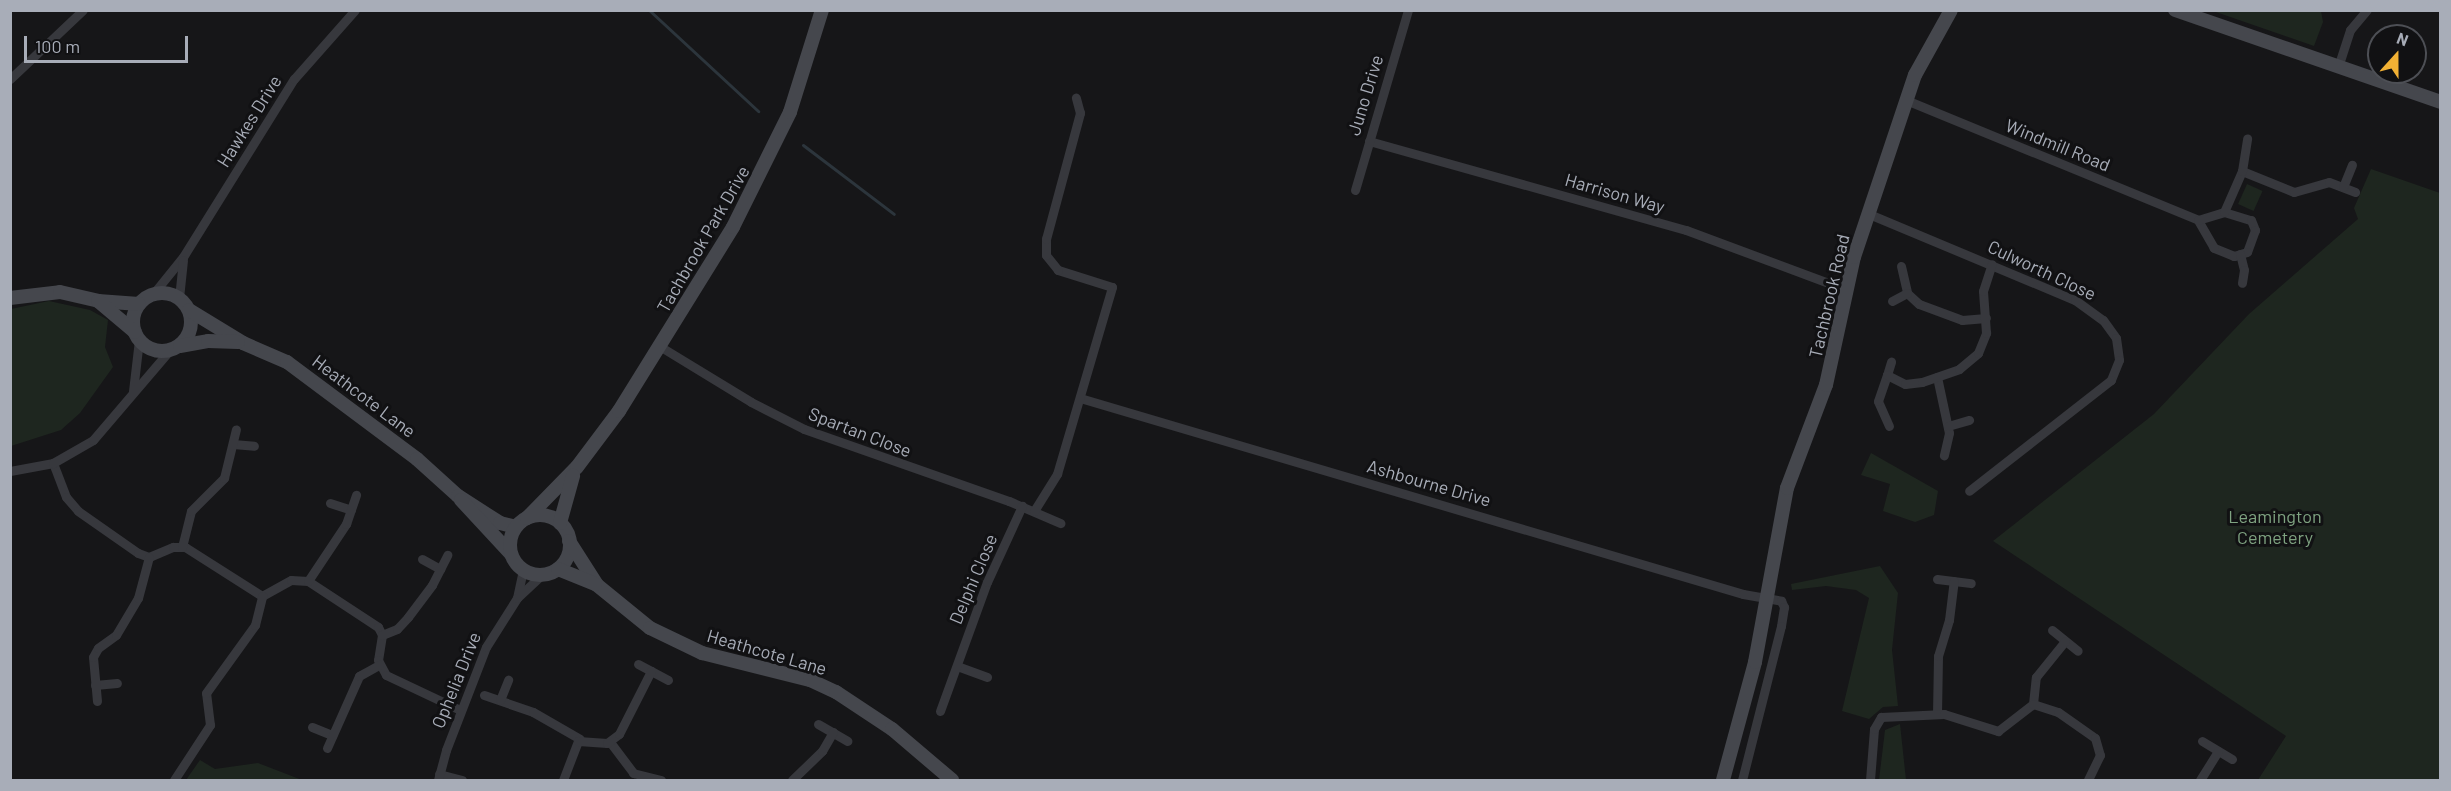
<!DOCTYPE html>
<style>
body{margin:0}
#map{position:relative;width:2451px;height:791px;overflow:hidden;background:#161618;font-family:Barlow,sans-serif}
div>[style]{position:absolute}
.green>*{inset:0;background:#1e261f;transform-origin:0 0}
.stream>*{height:3px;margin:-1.5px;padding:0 1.5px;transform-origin:1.5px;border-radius:1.5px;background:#2c353c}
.street>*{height:9px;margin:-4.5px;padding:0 4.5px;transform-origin:4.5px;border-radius:4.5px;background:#37383d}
.secondary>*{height:14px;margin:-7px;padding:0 7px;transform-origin:7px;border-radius:7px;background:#45474d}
.secondary>.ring{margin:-7px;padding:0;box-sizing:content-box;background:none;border:14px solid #45474d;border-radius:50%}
span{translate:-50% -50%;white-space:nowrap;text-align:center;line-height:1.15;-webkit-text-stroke:6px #111113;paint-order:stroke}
.street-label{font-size:18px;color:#a8adb8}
.park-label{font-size:18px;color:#7fa381}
.frame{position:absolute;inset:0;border:12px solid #a8adb8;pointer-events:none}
.north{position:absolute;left:2367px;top:24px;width:60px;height:60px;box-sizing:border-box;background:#111113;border:2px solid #4d4f55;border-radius:50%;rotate:21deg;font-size:16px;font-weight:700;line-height:24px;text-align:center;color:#a8adb8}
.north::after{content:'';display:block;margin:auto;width:21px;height:27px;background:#f2b134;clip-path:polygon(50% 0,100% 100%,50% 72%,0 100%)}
.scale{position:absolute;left:24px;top:36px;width:164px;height:27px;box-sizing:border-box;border:3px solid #a8adb8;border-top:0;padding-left:8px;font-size:18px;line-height:21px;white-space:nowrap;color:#a8adb8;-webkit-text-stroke:4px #111113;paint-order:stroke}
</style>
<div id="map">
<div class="green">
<i style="clip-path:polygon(2213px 11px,2321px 11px,2323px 22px,2314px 46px)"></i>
<i style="clip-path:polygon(2371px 169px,2440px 193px,2440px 780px,2258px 780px,2286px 736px,1993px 541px,2154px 414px,2249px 314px,2358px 219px,2354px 208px)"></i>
<i style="left:2247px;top:184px;width:17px;height:22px;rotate:24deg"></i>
<i style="clip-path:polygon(49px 301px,90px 310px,108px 320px,105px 347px,113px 367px,80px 413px,61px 430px,11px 446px,11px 309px)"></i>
<i style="clip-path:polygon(1871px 453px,1938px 491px,1934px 515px,1915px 522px,1883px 511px,1890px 484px,1861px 475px)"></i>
<i style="clip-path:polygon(1880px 566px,1898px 593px,1892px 650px,1898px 706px,1883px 707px,1869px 719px,1842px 711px,1869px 598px,1856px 590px,1826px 586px,1792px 590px,1791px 584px)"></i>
<i style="clip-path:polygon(1900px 724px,1906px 780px,1879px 780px,1885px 730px)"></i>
<i style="clip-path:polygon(200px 760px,215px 769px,258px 763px,302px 780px,186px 780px)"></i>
</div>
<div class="stream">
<i style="left:649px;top:10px;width:149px;rotate:42.8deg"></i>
<i style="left:803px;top:145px;width:114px;rotate:37.2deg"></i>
</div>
<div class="street">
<i style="left:2338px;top:67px;width:39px;rotate:-72deg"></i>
<i style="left:2350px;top:30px;width:26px;rotate:-50deg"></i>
<i style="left:10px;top:79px;width:100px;rotate:-43.4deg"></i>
<i style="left:1906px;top:100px;width:316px;rotate:22.3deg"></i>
<i style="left:1369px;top:141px;width:329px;rotate:15.7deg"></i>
<i style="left:1686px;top:230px;width:172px;rotate:20.4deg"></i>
<i style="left:2242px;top:171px;width:56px;rotate:22deg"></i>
<i style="left:2294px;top:192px;width:36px;rotate:-16deg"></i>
<i style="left:2329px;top:182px;width:28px;rotate:21deg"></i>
<i style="left:2343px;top:187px;width:24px;rotate:-68deg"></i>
<i style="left:1355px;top:190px;width:188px;rotate:-73.6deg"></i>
<i style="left:2224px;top:212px;width:28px;rotate:17deg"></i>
<i style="left:2251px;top:220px;width:11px;rotate:68deg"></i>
<i style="left:2255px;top:230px;width:23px;rotate:110deg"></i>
<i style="left:2247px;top:252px;width:14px;rotate:163deg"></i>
<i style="left:2234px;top:256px;width:22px;rotate:-158deg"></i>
<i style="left:2214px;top:248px;width:32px;rotate:-120deg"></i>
<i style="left:2198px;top:220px;width:27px;rotate:-17deg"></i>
<i style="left:2224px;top:212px;width:45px;rotate:-66.3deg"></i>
<i style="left:2242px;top:171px;width:33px;rotate:-81deg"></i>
<i style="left:1869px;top:214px;width:223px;rotate:22.7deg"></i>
<i style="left:2075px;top:300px;width:34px;rotate:36deg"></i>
<i style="left:2103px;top:320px;width:22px;rotate:54deg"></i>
<i style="left:2116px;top:338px;width:22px;rotate:82deg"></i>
<i style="left:2119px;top:360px;width:22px;rotate:112deg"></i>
<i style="left:2111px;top:380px;width:180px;rotate:142deg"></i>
<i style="left:2240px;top:254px;width:16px;rotate:76deg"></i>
<i style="left:2244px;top:270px;width:13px;rotate:99deg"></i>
<i style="left:1901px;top:266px;width:28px;rotate:77deg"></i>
<i style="left:1907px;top:293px;width:16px;rotate:43deg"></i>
<i style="left:1919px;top:304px;width:46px;rotate:20.4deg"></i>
<i style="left:1962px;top:320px;width:24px;rotate:-5deg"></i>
<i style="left:153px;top:294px;width:48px;rotate:-51deg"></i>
<i style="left:183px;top:257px;width:210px;rotate:-58.1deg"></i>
<i style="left:294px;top:79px;width:92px;rotate:-48.5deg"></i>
<i style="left:179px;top:298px;width:38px;rotate:-84deg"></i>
<i style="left:1892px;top:301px;width:17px;rotate:-28deg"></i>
<i style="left:661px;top:347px;width:105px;rotate:31.4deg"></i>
<i style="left:751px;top:402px;width:59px;rotate:27deg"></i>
<i style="left:804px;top:429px;width:217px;rotate:19.4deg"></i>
<i style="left:1009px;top:501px;width:56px;rotate:23.3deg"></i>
<i style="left:1887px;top:375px;width:14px;rotate:-73deg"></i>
<i style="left:1937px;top:377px;width:57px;rotate:77.9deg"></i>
<i style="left:1949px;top:433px;width:23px;rotate:103deg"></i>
<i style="left:133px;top:391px;width:51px;rotate:-83.3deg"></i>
<i style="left:1080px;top:398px;width:691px;rotate:16.47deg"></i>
<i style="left:1743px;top:594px;width:39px;rotate:10deg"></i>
<i style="left:1781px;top:601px;width:7px;rotate:63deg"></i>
<i style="left:1784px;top:607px;width:19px;rotate:99deg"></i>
<i style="left:1781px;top:626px;width:159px;rotate:104.2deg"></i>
<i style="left:1889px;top:426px;width:27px;rotate:-114deg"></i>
<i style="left:1878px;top:401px;width:28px;rotate:-71deg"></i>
<i style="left:1887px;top:375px;width:20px;rotate:27deg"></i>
<i style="left:1905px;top:384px;width:17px;rotate:-7deg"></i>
<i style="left:1922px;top:382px;width:39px;rotate:-19deg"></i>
<i style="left:1959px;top:369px;width:25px;rotate:-40deg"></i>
<i style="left:1978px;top:353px;width:22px;rotate:-68deg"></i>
<i style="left:1986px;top:333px;width:42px;rotate:-94.1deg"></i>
<i style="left:1983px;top:291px;width:28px;rotate:-72deg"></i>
<i style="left:1948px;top:426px;width:22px;rotate:-16deg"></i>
<i style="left:233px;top:444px;width:21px;rotate:5deg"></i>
<i style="left:53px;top:463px;width:36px;rotate:69deg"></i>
<i style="left:66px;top:497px;width:18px;rotate:49deg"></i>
<i style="left:78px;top:511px;width:73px;rotate:35deg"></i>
<i style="left:138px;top:553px;width:12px;rotate:20deg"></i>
<i style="left:149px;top:557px;width:26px;rotate:-23deg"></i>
<i style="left:173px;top:547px;width:12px"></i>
<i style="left:185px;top:547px;width:91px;rotate:32.5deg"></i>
<i style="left:262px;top:596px;width:33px;rotate:-29deg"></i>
<i style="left:291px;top:580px;width:17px;rotate:3deg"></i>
<i style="left:308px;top:581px;width:84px;rotate:33.3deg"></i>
<i style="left:378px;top:627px;width:9px;rotate:63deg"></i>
<i style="left:382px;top:635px;width:25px;rotate:99deg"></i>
<i style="left:378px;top:660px;width:17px;rotate:62deg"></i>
<i style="left:386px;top:675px;width:82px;rotate:25.3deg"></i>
<i style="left:10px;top:471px;width:44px;rotate:-10.5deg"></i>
<i style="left:53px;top:463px;width:46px;rotate:-29.9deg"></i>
<i style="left:93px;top:440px;width:118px;rotate:-49.5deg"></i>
<i style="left:330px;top:503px;width:22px;rotate:18deg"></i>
<i style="left:1034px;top:511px;width:44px;rotate:-58.1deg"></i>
<i style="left:1057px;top:474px;width:195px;rotate:-73.6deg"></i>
<i style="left:1112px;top:287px;width:57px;rotate:-162.5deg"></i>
<i style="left:1058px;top:270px;width:19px;rotate:-129deg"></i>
<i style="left:1046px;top:255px;width:16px;rotate:-90deg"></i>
<i style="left:1046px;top:239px;width:131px;rotate:-74.9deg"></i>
<i style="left:1080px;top:113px;width:16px;rotate:-105deg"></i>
<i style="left:182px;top:547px;width:37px;rotate:-76deg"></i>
<i style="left:191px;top:511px;width:47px;rotate:-45deg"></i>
<i style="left:224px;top:478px;width:50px;rotate:-76.2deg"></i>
<i style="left:422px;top:559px;width:21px;rotate:29deg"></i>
<i style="left:1937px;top:579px;width:34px;rotate:7deg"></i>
<i style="left:308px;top:581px;width:69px;rotate:-56.3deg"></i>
<i style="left:346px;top:524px;width:31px;rotate:-71deg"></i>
<i style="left:517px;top:598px;width:29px;rotate:-78deg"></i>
<i style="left:2052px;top:630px;width:33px;rotate:39deg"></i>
<i style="left:382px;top:635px;width:16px;rotate:-22deg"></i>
<i style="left:397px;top:629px;width:16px;rotate:-47deg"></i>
<i style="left:408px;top:617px;width:40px;rotate:-53deg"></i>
<i style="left:432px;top:585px;width:34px;rotate:-63deg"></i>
<i style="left:638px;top:664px;width:34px;rotate:28deg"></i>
<i style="left:957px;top:666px;width:32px;rotate:20deg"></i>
<i style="left:95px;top:685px;width:22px;rotate:-5deg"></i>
<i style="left:484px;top:695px;width:52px;rotate:19.1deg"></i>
<i style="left:533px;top:712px;width:54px;rotate:29.9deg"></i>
<i style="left:500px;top:700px;width:22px;rotate:-68deg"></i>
<i style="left:97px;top:701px;width:44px;rotate:-95.2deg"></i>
<i style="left:93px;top:657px;width:10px;rotate:-61deg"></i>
<i style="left:98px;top:648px;width:22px;rotate:-36deg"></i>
<i style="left:116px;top:635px;width:43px;rotate:-59.3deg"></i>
<i style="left:138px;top:598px;width:42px;rotate:-75deg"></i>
<i style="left:2033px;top:704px;width:27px;rotate:-84deg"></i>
<i style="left:2036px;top:677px;width:46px;rotate:-51.1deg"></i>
<i style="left:940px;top:711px;width:137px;rotate:-70deg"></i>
<i style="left:987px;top:582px;width:84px;rotate:-65.3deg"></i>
<i style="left:1937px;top:714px;width:58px;rotate:-89deg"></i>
<i style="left:1938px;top:656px;width:38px;rotate:-73deg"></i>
<i style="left:1949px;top:620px;width:39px;rotate:-83deg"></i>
<i style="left:818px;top:724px;width:34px;rotate:30deg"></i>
<i style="left:312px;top:727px;width:22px;rotate:22deg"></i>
<i style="left:2202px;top:741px;width:35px;rotate:31deg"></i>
<i style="left:610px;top:742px;width:39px;rotate:53deg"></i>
<i style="left:633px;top:773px;width:29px;rotate:14deg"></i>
<i style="left:327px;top:748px;width:79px;rotate:-66deg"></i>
<i style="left:359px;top:676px;width:23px;rotate:-29deg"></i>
<i style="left:439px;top:774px;width:24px;rotate:15deg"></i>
<i style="left:174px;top:780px;width:66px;rotate:-56.8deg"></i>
<i style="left:210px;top:725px;width:32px;rotate:-97deg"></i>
<i style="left:206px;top:693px;width:84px;rotate:-54.2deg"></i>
<i style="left:255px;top:625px;width:30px;rotate:-76deg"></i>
<i style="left:438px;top:780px;width:31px;rotate:-75deg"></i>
<i style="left:446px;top:750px;width:110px;rotate:-68.8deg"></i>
<i style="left:486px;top:647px;width:58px;rotate:-57.7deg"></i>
<i style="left:517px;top:598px;width:34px;rotate:-43deg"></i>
<i style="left:563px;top:780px;width:42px;rotate:-69deg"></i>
<i style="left:578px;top:741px;width:29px;rotate:4deg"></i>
<i style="left:607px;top:743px;width:15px;rotate:-37deg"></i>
<i style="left:619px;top:734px;width:71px;rotate:-63.1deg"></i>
<i style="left:792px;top:780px;width:42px;rotate:-44deg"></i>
<i style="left:822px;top:751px;width:22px;rotate:-60deg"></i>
<i style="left:1870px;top:780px;width:51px;rotate:-85.5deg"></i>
<i style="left:1874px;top:729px;width:14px;rotate:-60deg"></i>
<i style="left:1881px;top:717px;width:63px;rotate:-2.7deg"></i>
<i style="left:1944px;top:714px;width:57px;rotate:17.5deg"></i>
<i style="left:1998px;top:731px;width:44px;rotate:-37.6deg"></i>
<i style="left:2033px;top:704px;width:26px;rotate:18deg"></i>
<i style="left:2058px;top:712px;width:45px;rotate:35.1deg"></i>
<i style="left:2095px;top:738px;width:18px;rotate:74deg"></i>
<i style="left:2100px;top:755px;width:28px;rotate:116deg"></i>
<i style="left:2200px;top:780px;width:34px;rotate:-58deg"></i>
</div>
<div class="secondary">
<i style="left:2175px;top:10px;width:281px;rotate:19.1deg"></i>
<i class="ring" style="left:133px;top:293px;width:44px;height:44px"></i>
<i style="left:10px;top:298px;width:50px;rotate:-6.8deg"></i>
<i style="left:60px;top:292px;width:39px;rotate:13deg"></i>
<i style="left:98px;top:301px;width:41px;rotate:4.2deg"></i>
<i style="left:98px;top:301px;width:48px;rotate:40deg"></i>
<i style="left:189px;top:310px;width:63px;rotate:31.4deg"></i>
<i style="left:243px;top:343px;width:48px;rotate:23.4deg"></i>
<i style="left:287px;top:362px;width:162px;rotate:36.7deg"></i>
<i style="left:417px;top:459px;width:55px;rotate:42.1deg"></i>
<i style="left:458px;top:496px;width:50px;rotate:32.7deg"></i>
<i style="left:500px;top:523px;width:16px;rotate:14deg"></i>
<i style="left:180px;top:346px;width:28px;rotate:-10deg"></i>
<i style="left:208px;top:341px;width:30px;rotate:2deg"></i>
<i style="left:461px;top:500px;width:74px;rotate:47.2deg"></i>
<i class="ring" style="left:510px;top:515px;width:46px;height:46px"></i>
<i style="left:527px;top:518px;width:71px;rotate:-45.6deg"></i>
<i style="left:577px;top:467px;width:70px;rotate:-53.1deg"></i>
<i style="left:619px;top:411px;width:216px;rotate:-58.2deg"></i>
<i style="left:733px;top:227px;width:128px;rotate:-63.6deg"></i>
<i style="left:790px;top:112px;width:107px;rotate:-72.6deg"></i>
<i style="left:560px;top:523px;width:49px;rotate:-74.5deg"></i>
<i style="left:569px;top:541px;width:52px;rotate:57.5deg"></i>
<i style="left:597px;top:585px;width:68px;rotate:39.1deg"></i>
<i style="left:650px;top:628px;width:58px;rotate:25.7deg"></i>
<i style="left:702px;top:653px;width:111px;rotate:14deg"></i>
<i style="left:810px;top:680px;width:29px;rotate:25deg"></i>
<i style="left:836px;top:692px;width:67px;rotate:33.5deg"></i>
<i style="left:892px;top:729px;width:79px;rotate:40.4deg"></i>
<i style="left:558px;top:569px;width:40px;rotate:22deg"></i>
<i style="left:1723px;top:780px;width:122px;rotate:-74.8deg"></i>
<i style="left:1755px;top:662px;width:177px;rotate:-79.6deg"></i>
<i style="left:1787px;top:488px;width:110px;rotate:-69.3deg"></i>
<i style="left:1826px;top:385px;width:131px;rotate:-77.7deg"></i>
<i style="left:1854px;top:257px;width:192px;rotate:-71.5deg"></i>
<i style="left:1915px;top:75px;width:74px;rotate:-61deg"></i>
</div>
<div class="street-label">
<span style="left:1365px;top:95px;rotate:-73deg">Juno Drive</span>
<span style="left:249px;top:121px;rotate:-58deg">Hawkes Drive</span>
<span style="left:2058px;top:145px;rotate:22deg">Windmill Road</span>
<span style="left:1615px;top:193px;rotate:16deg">Harrison Way</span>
<span style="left:703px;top:239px;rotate:-60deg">Tachbrook Park Drive</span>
<span style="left:2042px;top:270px;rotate:25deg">Culworth Close</span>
<span style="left:1829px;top:296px;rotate:-77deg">Tachbrook Road</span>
<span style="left:364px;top:396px;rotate:37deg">Heathcote Lane</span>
<span style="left:860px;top:432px;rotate:21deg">Spartan Close</span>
<span style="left:1429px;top:483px;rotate:16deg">Ashbourne Drive</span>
<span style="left:973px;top:579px;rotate:-67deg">Delphi Close</span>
<span style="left:767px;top:652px;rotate:16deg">Heathcote Lane</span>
<span style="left:456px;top:680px;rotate:-68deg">Ophelia Drive</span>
</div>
<div class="park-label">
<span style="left:2275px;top:527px">Leamington<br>Cemetery</span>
</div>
<div class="frame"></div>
<div class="north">N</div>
<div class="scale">100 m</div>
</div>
